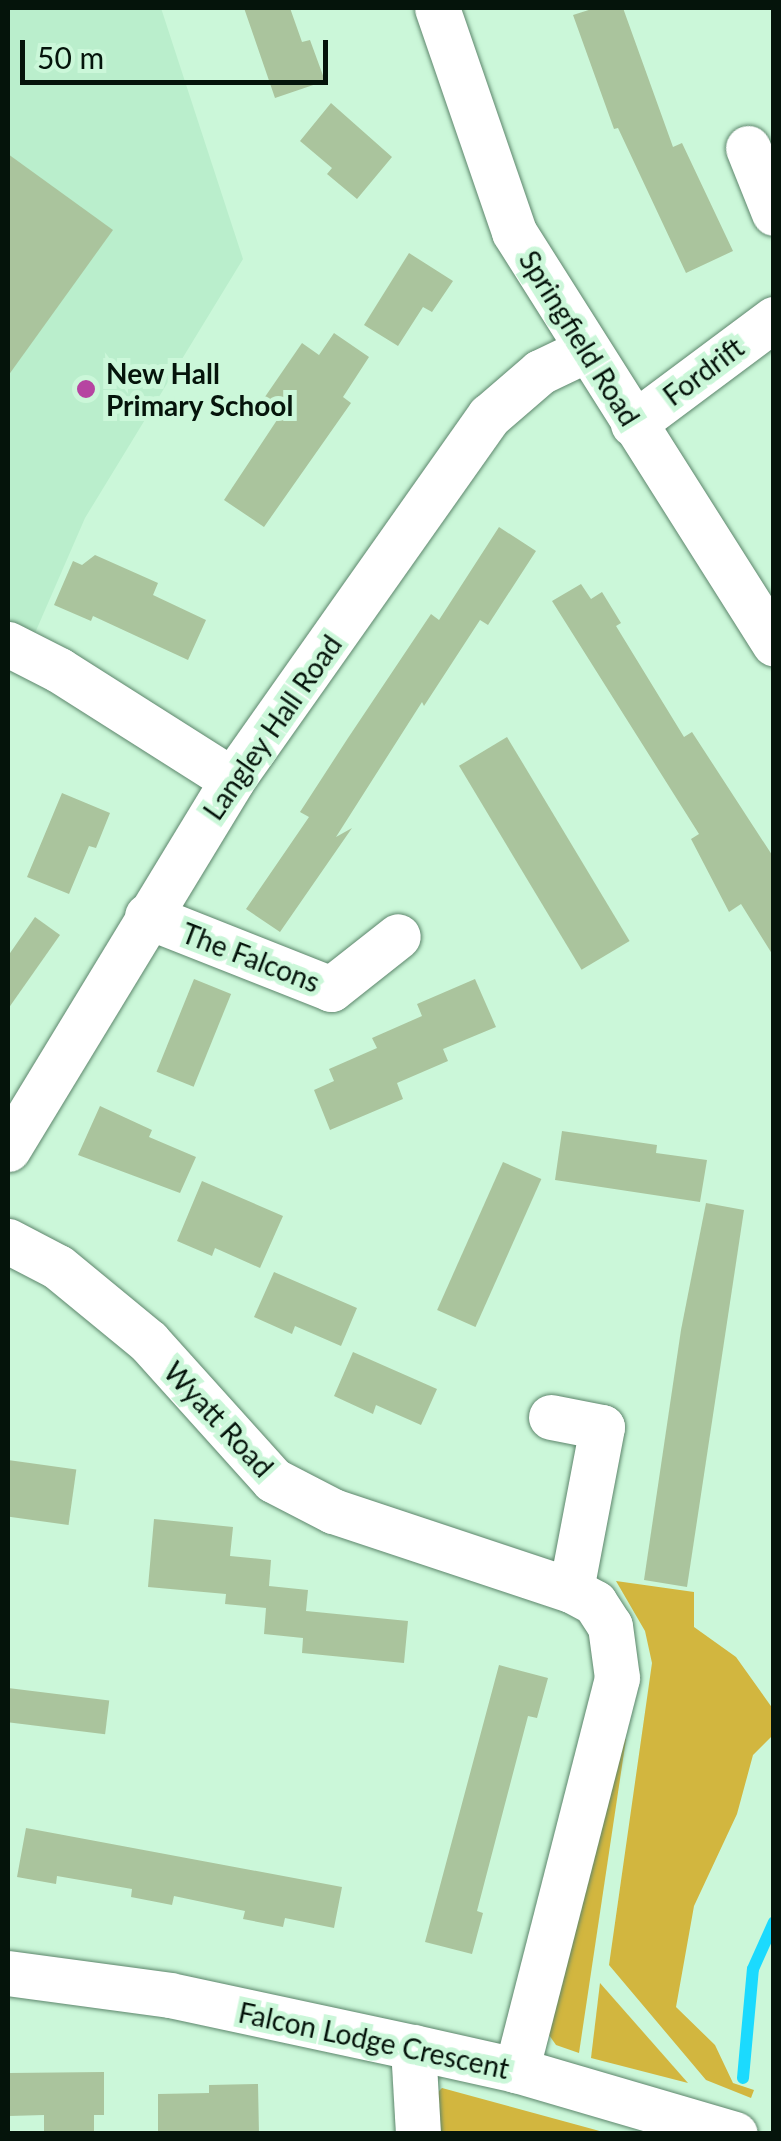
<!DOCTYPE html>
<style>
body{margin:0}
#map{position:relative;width:781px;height:2141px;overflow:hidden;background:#cbf7d9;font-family:Lato,sans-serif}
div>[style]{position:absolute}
.built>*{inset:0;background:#baeecc}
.green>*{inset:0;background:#d2b63f}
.stream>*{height:12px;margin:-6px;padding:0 6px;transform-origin:6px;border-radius:6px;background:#1bdafe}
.building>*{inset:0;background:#aac49d;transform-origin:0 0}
.roads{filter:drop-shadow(0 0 2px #5d866c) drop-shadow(0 0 2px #5d866c)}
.minor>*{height:45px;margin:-22.5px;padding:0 22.5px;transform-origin:22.5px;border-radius:22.5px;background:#fff}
.dots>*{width:28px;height:28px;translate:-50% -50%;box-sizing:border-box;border:5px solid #cbf7d9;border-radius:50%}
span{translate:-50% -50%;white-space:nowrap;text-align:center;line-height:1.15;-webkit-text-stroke:10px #cbf7d9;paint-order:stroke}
.street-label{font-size:28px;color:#05140b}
.poi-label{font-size:28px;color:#05140b;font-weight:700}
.left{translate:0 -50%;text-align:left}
.frame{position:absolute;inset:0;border:10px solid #05140b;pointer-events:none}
.scale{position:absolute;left:20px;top:40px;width:308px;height:45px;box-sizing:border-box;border:5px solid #05140b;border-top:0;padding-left:12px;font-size:30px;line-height:35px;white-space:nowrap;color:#05140b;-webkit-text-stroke:8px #cbf7d9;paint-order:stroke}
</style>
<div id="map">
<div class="built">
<i style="clip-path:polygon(8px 8px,161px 8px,243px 259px,85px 518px,35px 633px,8px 621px)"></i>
</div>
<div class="green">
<i style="clip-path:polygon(616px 1581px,694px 1592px,694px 1627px,736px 1657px,773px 1709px,773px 1735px,753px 1755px,737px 1814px,694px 1906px,676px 2007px,715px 2045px,733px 2083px,754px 2090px,751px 2098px,706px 2080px,609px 1965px,652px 1663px,645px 1631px)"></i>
<i style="clip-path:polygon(620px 1736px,626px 1739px,579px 2053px,556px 2045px,549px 2035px,546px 2011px)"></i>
<i style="clip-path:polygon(600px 1983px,688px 2083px,591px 2058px)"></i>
<i style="clip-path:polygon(442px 2088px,607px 2133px,433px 2133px,429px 2101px)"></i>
</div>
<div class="stream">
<i style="left:743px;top:2078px;width:109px;rotate:-84.8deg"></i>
<i style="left:753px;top:1969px;width:51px;rotate:-65.9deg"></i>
</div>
<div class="building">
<i style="clip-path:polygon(244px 8px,290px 8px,302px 42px,310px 40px,325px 81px,275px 98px)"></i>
<i style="clip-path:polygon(595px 8px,623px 8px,673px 147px,682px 143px,733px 251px,686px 273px,618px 128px,614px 129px,573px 15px)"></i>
<i style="clip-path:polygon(331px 103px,392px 157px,357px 199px,327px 174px,332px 168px,300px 141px)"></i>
<i style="clip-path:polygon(8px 154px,113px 230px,8px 376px)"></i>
<i style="clip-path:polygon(409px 253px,453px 281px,432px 312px,423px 307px,398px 346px,364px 325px)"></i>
<i style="clip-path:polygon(334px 333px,369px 357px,343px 397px,351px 403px,264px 527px,224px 500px,277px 420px,258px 407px,302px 343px,319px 355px)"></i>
<i style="clip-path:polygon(499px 527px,536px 551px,488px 625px,480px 620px,424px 706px,422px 702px,336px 837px,352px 828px,280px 932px,246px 909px,309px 817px,300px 812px,348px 738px,431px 614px,439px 620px)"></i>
<i style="clip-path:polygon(95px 555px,158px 583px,153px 595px,206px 620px,188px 660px,93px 616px,91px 621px,54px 605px,73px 561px,82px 565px)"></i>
<i style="clip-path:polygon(581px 584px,591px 599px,602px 592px,621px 623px,616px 626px,684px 737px,692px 732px,774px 858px,774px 957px,741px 904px,729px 912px,691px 839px,699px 834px,552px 601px)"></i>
<i style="left:507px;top:737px;width:238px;height:56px;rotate:59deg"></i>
<i style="clip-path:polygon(62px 793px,110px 813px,96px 848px,89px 846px,69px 894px,27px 877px)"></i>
<i style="clip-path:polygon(35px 917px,60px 935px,8px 1009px,8px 956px)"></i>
<i style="left:194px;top:979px;width:40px;height:100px;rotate:22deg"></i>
<i style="clip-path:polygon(475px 979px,496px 1027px,443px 1049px,448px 1061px,397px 1083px,403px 1099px,330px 1130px,314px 1090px,334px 1081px,329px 1069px,377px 1048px,372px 1038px,422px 1016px,417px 1004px)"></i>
<i style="clip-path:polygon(100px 1106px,152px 1130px,149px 1137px,196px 1157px,180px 1193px,78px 1155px)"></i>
<i style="clip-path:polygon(562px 1131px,657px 1145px,656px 1153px,707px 1160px,700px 1202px,555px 1180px)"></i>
<i style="left:503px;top:1162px;width:42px;height:162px;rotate:24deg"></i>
<i style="clip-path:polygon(202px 1181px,283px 1216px,260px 1268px,215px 1248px,212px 1256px,177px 1241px)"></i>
<i style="clip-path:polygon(706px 1203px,744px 1210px,687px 1587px,644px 1580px,681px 1330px)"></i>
<i style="clip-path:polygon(274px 1272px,357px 1308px,341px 1346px,295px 1326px,292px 1334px,254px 1317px)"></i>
<i style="clip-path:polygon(353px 1352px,437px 1389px,421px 1425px,376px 1405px,373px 1414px,334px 1396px)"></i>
<i style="left:8px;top:1460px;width:69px;height:56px;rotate:8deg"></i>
<i style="clip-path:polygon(154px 1519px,233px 1527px,230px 1556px,271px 1560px,269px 1586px,308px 1590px,306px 1611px,408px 1621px,404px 1663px,302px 1653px,303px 1638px,264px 1634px,266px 1608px,225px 1604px,226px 1594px,148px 1587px)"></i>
<i style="clip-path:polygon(499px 1665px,548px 1678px,537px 1718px,528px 1716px,477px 1911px,483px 1913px,472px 1954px,425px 1942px)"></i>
<i style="left:8px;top:1688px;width:102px;height:34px;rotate:7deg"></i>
<i style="clip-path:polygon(26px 1828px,342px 1887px,334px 1928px,285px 1918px,283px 1927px,243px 1919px,245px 1911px,174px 1896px,172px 1905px,131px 1897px,132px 1889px,57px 1876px,56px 1884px,17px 1877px)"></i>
<i style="clip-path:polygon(104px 2072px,104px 2115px,94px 2115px,94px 2134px,44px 2134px,44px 2115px,9px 2116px,9px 2073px)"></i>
<i style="clip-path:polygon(258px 2084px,259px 2134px,158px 2134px,158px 2094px,209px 2093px,209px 2085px)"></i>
</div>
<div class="roads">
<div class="minor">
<i style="left:437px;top:8px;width:237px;rotate:71deg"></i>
<i style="left:514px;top:232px;width:487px;rotate:57.7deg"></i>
<i style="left:748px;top:148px;width:70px;rotate:68.2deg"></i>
<i style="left:633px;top:424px;width:176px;rotate:-36.7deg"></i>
<i style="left:8px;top:644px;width:57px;rotate:27deg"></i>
<i style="left:59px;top:670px;width:205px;rotate:32.4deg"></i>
<i style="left:147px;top:916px;width:198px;rotate:21.6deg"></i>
<i style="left:331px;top:989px;width:85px;rotate:-38.3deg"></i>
<i style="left:8px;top:1149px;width:432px;rotate:-58.7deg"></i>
<i style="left:232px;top:780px;width:446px;rotate:-54.8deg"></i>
<i style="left:489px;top:416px;width:67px;rotate:-40.8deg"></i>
<i style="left:540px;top:372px;width:51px;rotate:-25.6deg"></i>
<i style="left:8px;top:1241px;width:56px;rotate:27.5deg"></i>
<i style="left:58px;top:1267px;width:117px;rotate:39.4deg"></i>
<i style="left:148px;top:1341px;width:187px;rotate:48deg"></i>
<i style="left:273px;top:1480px;width:68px;rotate:27.3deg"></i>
<i style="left:333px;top:1511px;width:251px;rotate:18.4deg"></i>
<i style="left:571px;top:1590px;width:27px;rotate:28deg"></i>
<i style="left:595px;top:1603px;width:27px;rotate:57deg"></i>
<i style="left:610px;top:1626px;width:52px;rotate:82.3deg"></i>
<i style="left:617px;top:1678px;width:405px;rotate:104.4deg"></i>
<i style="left:551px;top:1417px;width:52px;rotate:11.1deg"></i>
<i style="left:602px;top:1427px;width:166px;rotate:100.8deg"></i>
<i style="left:8px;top:1973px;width:163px;rotate:7.7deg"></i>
<i style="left:170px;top:1995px;width:249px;rotate:12.1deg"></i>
<i style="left:413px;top:2047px;width:106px;rotate:12.6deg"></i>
<i style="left:516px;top:2070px;width:228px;rotate:16.3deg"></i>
<i style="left:413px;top:2047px;width:87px;rotate:86.7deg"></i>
</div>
</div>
<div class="dots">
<i style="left:86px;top:389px;background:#b645a1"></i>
</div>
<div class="street-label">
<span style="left:580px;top:338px;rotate:58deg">Springfield Road</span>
<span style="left:703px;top:371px;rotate:-37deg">Fordrift</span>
<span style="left:272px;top:727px;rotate:-55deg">Langley Hall Road</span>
<span style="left:251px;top:957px;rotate:21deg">The Falcons</span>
<span style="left:219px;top:1419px;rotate:47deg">Wyatt Road</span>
<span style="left:374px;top:2040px;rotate:12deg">Falcon Lodge Crescent</span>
</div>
<div class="poi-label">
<span class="left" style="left:106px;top:389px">New Hall<br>Primary School</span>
</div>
<div class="frame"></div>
<div class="scale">50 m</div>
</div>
